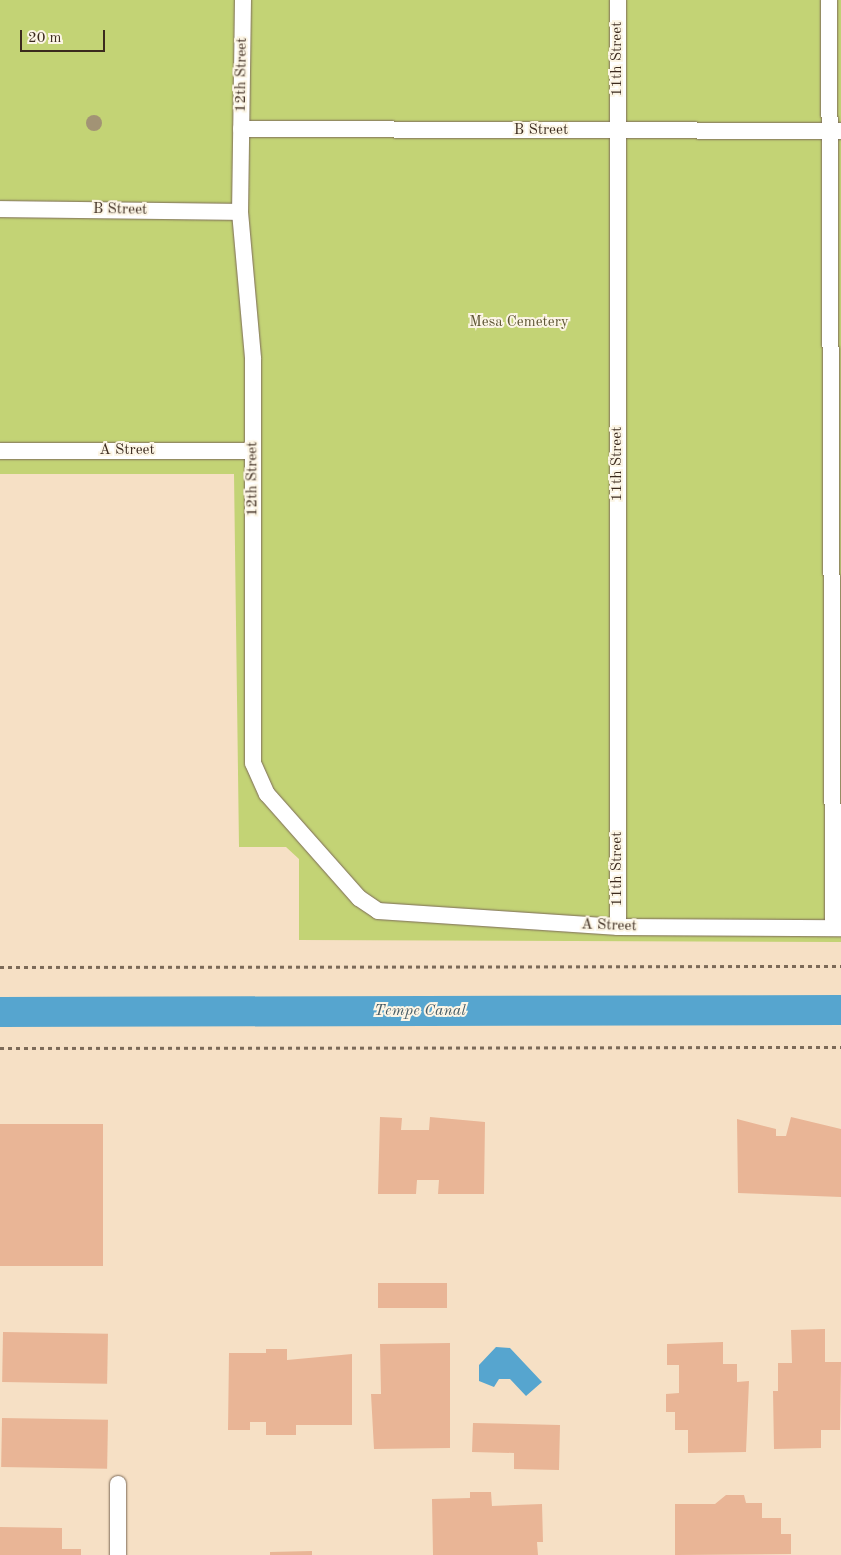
<!DOCTYPE html>
<style>
body{margin:0}
#map{position:relative;width:841px;height:1555px;overflow:hidden;background:#f6e0c5;font-family:"Old Standard TT",serif}
div>[style]{position:absolute}
.green>*{inset:0;background:#c3d375}
.water>*{inset:0;background:#56a5cf}
.canal>*{height:30px;margin:-15px;padding:0 15px;transform-origin:15px;border-radius:15px;background:#56a5cf}
.building>*{inset:0;background:#e9b596;transform-origin:0 0}
.path>*{height:3px;margin-top:-1.5px;transform-origin:0;background:repeating-linear-gradient(90deg,#7c6a58 0 4px,transparent 0 8px)}
.roads{filter:drop-shadow(0 0 1px #7c6a58) drop-shadow(0 0 1px #7c6a58)}
.service>*{height:16px;margin:-8px;padding:0 8px;transform-origin:8px;border-radius:8px;background:#fff}
.trees>*{width:16px;height:16px;margin:-8px;border-radius:50%;background:#a29375}
span{translate:-50% -50%;white-space:nowrap;text-align:center;line-height:1.15;-webkit-text-stroke:4px #fcf5e5;paint-order:stroke}
.street-label{font-size:15px;color:#3b2a1e}
.park-label{font-size:15px;color:#5d5434}
.water-label{font-size:16px;color:#465b65;font-style:italic}
.scale{position:absolute;left:20px;top:30px;width:85px;height:22px;box-sizing:border-box;border:2px solid #3b2a1e;border-top:0;padding-left:6px;font-size:15px;line-height:18px;white-space:nowrap;color:#3b2a1e;-webkit-text-stroke:4px #fcf5e5;paint-order:stroke}
</style>
<div id="map">
<div class="green">
<i style="clip-path:polygon(0 0,841px 0,841px 942px,299px 940px,299px 859px,286px 847px,239px 847px,234px 474px,0 474px)"></i>
</div>
<div class="water">
<i style="clip-path:polygon(496px 1347px,510px 1348px,542px 1382px,526px 1396px,510px 1379px,499px 1379px,494px 1387px,479px 1381px,479px 1365px)"></i>
</div>
<div class="canal">
<i style="left:0;top:1012px;width:841px;rotate:-0.14deg"></i>
</div>
<div class="building">
<i style="clip-path:polygon(380px 1117px,402px 1118px,401px 1130px,429px 1130px,430px 1117px,485px 1122px,484px 1194px,438px 1194px,439px 1180px,417px 1180px,416px 1194px,378px 1194px)"></i>
<i style="clip-path:polygon(791px 1117px,841px 1129px,841px 1197px,738px 1193px,737px 1119px,776px 1129px,776px 1136px,786px 1136px)"></i>
<i style="left:0;top:1124px;width:103px;height:142px"></i>
<i style="left:378px;top:1283px;width:69px;height:25px"></i>
<i style="clip-path:polygon(825px 1329px,825px 1362px,841px 1362px,840px 1430px,821px 1430px,821px 1448px,774px 1449px,773px 1391px,778px 1391px,778px 1363px,792px 1363px,791px 1330px)"></i>
<i style="left:3px;top:1332px;width:105px;height:50px;rotate:1deg"></i>
<i style="clip-path:polygon(723px 1342px,723px 1364px,737px 1364px,737px 1382px,749px 1381px,746px 1452px,688px 1453px,688px 1430px,675px 1430px,675px 1412px,666px 1412px,666px 1394px,679px 1393px,679px 1365px,667px 1365px,667px 1344px)"></i>
<i style="clip-path:polygon(450px 1343px,450px 1448px,374px 1449px,371px 1394px,381px 1394px,380px 1344px)"></i>
<i style="clip-path:polygon(266px 1349px,287px 1349px,287px 1360px,352px 1354px,352px 1425px,296px 1425px,296px 1435px,266px 1435px,266px 1422px,250px 1422px,250px 1430px,228px 1430px,229px 1353px,266px 1353px)"></i>
<i style="left:2px;top:1418px;width:106px;height:49px;rotate:1deg"></i>
<i style="clip-path:polygon(473px 1423px,560px 1425px,559px 1470px,514px 1469px,514px 1453px,472px 1452px)"></i>
<i style="clip-path:polygon(470px 1492px,491px 1492px,492px 1506px,542px 1504px,543px 1542px,537px 1542px,538px 1555px,433px 1555px,432px 1499px,470px 1498px)"></i>
<i style="clip-path:polygon(726px 1495px,744px 1495px,746px 1503px,762px 1503px,762px 1518px,781px 1518px,781px 1534px,791px 1534px,791px 1554px,675px 1555px,675px 1504px,715px 1504px)"></i>
<i style="clip-path:polygon(0 1527px,62px 1528px,62px 1549px,81px 1549px,81px 1555px,0 1555px)"></i>
<i style="clip-path:polygon(312px 1551px,312px 1555px,270px 1555px,270px 1552px)"></i>
</div>
<div class="path">
<i style="left:0;top:967px;width:841px;rotate:-0.07deg"></i>
<i style="left:0;top:1048px;width:841px;rotate:-0.07deg"></i>
</div>
<div class="roads">
<div class="service">
<i style="left:243px;top:0;width:212px;rotate:90.8deg"></i>
<i style="left:240px;top:212px;width:148px;rotate:84.9deg"></i>
<i style="left:253px;top:359px;width:404px;rotate:90deg"></i>
<i style="left:253px;top:763px;width:34px;rotate:66deg"></i>
<i style="left:267px;top:794px;width:139px;rotate:48.5deg"></i>
<i style="left:359px;top:898px;width:23px;rotate:34deg"></i>
<i style="left:378px;top:911px;width:241px;rotate:3.8deg"></i>
<i style="left:618px;top:927px;width:223px;rotate:0.3deg"></i>
<i style="left:618px;top:0;width:927px;rotate:90deg"></i>
<i style="left:829px;top:0;width:928px;rotate:89.75deg"></i>
<i style="left:241px;top:129px;width:600px;rotate:0.19deg"></i>
<i style="left:0;top:209px;width:240px;rotate:0.7deg"></i>
<i style="left:0;top:451px;width:253px"></i>
<i style="left:118px;top:1484px;width:71px;rotate:90deg"></i>
</div>
</div>
<div class="trees">
<i style="left:94px;top:123px"></i>
</div>
<div class="street-label">
<span style="left:618px;top:59px;rotate:-90deg">11th Street</span>
<span style="left:242px;top:75px;rotate:-89deg">12th Street</span>
<span style="left:541px;top:131px">B Street</span>
<span style="left:120px;top:210px;rotate:1deg">B Street</span>
<span style="left:127px;top:451px">A Street</span>
<span style="left:618px;top:464px;rotate:-90deg">11th Street</span>
<span style="left:253px;top:479px;rotate:-90deg">12th Street</span>
<span style="left:618px;top:869px;rotate:-90deg">11th Street</span>
<span style="left:609px;top:926px;rotate:2deg">A Street</span>
</div>
<div class="park-label">
<span style="left:519px;top:323px">Mesa Cemetery</span>
</div>
<div class="water-label">
<span style="left:420px;top:1011px">Tempe Canal</span>
</div>
<div class="scale">20 m</div>
</div>
